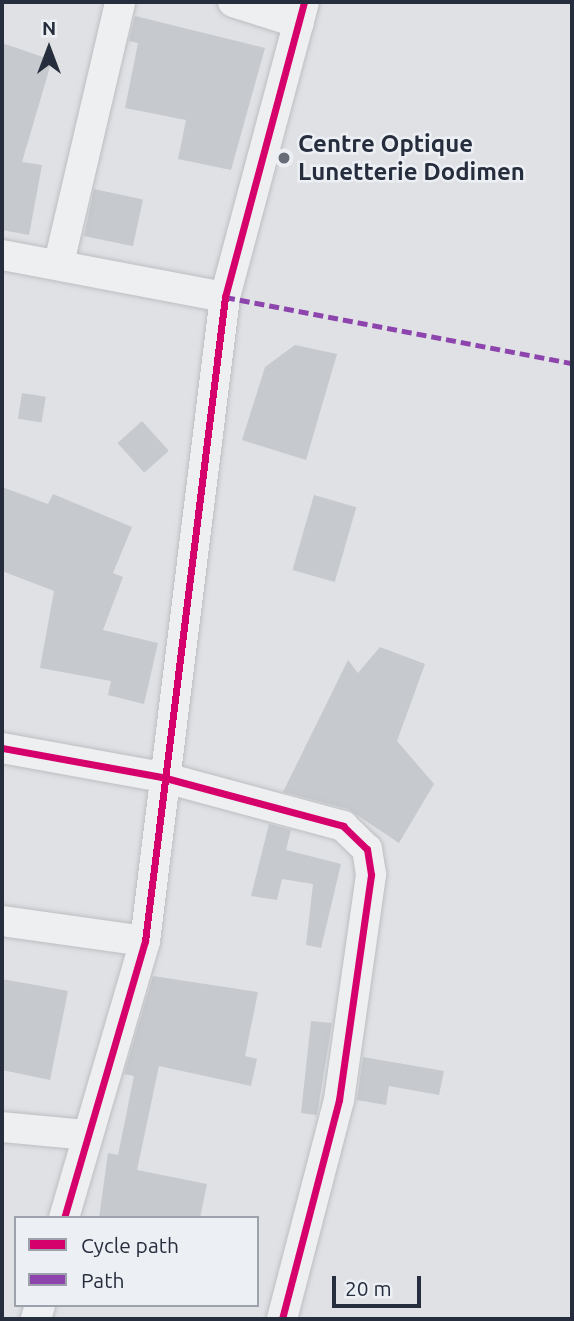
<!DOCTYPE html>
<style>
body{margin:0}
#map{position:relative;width:574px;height:1321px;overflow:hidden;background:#dfe1e5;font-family:Ubuntu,sans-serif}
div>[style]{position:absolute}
.building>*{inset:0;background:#c6c9cd;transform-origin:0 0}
.roads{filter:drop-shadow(0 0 2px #bcbec1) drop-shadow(0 0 2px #bcbec1)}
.minor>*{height:30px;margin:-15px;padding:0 15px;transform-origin:15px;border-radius:15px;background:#eeeff1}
.quiet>*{height:5px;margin-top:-2.5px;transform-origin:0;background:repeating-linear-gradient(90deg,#8e44ad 0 10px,transparent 0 15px)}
.cycleway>*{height:7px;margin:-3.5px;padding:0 3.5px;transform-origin:3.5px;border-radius:3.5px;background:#d6006c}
.dots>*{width:19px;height:19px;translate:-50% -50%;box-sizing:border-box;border:4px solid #eceff4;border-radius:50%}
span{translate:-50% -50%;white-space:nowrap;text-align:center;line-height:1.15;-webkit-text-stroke:5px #eceff4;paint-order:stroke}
.poi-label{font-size:24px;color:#262d3d;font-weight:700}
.left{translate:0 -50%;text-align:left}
.frame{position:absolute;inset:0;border:4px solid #262d3d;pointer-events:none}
.legend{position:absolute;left:14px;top:1216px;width:245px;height:91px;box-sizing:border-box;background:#eceff4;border:2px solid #9da1ab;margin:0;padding:9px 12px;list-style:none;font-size:21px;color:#262d3d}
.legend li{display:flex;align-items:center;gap:14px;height:35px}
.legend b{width:35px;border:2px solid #9da1ab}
.north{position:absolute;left:14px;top:14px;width:70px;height:70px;-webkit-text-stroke:5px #eceff4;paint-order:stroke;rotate:0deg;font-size:19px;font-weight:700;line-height:28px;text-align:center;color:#262d3d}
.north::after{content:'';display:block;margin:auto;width:24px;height:32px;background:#262d3d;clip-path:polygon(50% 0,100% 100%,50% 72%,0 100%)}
.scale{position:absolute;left:332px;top:1276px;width:89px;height:32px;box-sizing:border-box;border:4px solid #262d3d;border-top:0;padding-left:9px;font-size:21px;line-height:24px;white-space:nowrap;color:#262d3d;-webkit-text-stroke:5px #eceff4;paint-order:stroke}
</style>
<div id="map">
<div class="building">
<i style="clip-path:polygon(135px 16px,265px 48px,231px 170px,178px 159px,186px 120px,125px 108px,138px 43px,129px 41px)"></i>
<i style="clip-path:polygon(2px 43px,52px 60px,22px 162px,42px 165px,29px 235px,2px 230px)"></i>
<i style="left:94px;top:189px;width:50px;height:48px;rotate:12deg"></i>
<i style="clip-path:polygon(295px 345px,337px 354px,306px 460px,242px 440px,265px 367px)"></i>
<i style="left:22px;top:393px;width:24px;height:26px;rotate:9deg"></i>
<i style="left:142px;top:421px;width:40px;height:33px;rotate:48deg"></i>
<i style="clip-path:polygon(2px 487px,48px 504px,53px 494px,132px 527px,113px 573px,123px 577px,103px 630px,158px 643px,144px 704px,108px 695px,111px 681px,40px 668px,54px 591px,2px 571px)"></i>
<i style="left:314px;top:495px;width:44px;height:78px;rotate:16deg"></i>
<i style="clip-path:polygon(380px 647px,425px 664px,397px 741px,434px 784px,399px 843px,348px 809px,283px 792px,348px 660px,358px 673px)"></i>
<i style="clip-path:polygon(269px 824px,291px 830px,286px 850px,341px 864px,321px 948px,306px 945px,313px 884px,282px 879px,277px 900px,251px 896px)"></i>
<i style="clip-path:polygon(153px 976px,258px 992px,245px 1056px,257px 1059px,251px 1086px,159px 1066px,137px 1170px,207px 1184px,200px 1218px,99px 1218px,108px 1153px,118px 1155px,134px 1076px,124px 1074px)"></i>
<i style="clip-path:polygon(2px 979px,68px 991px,50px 1080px,2px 1070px)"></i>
<i style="clip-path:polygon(311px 1021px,332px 1023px,317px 1115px,301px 1113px)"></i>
<i style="clip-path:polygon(363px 1057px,444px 1071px,439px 1095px,389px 1086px,386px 1105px,357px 1100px)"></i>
</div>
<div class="roads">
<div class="minor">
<i style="left:233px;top:2px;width:69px;rotate:17.7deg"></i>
<i style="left:2px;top:255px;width:227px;rotate:10.7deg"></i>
<i style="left:59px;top:263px;width:268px;rotate:-76.8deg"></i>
<i style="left:2px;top:748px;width:163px;rotate:10.3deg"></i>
<i style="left:162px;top:777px;width:188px;rotate:15.1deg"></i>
<i style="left:343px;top:826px;width:33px;rotate:44deg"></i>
<i style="left:367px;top:849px;width:26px;rotate:81deg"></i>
<i style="left:371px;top:875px;width:227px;rotate:98.1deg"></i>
<i style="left:339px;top:1100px;width:226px;rotate:104.6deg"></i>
<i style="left:2px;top:921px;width:144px;rotate:8deg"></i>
<i style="left:2px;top:1127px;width:85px;rotate:5.4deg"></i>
<i style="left:64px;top:1218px;width:289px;rotate:-73.7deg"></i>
<i style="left:145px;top:941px;width:649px;rotate:-82.92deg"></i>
<i style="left:225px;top:297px;width:305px;rotate:-75deg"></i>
<i style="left:36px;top:1319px;width:15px;rotate:-74deg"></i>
</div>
</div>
<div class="quiet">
<i style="left:225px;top:297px;width:353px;rotate:10.8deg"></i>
</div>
<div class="cycleway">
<i style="left:2px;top:748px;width:163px;rotate:10.3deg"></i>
<i style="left:162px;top:777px;width:188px;rotate:15.1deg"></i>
<i style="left:343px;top:826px;width:33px;rotate:44deg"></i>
<i style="left:367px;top:849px;width:26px;rotate:81deg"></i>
<i style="left:371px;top:875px;width:227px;rotate:98.1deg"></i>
<i style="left:339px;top:1100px;width:226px;rotate:104.6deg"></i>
<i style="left:64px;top:1218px;width:289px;rotate:-73.7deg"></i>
<i style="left:145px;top:941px;width:649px;rotate:-82.92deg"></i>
<i style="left:225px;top:297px;width:305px;rotate:-75deg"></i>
</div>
<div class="dots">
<i style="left:284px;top:158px;background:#676c78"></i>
</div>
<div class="poi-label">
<span class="left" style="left:298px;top:158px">Centre Optique<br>Lunetterie Dodimen</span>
</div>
<div class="frame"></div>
<ul class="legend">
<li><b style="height:9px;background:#d6006c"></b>Cycle path</li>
<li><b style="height:9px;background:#8e44ad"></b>Path</li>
</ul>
<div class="north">N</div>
<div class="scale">20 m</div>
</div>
